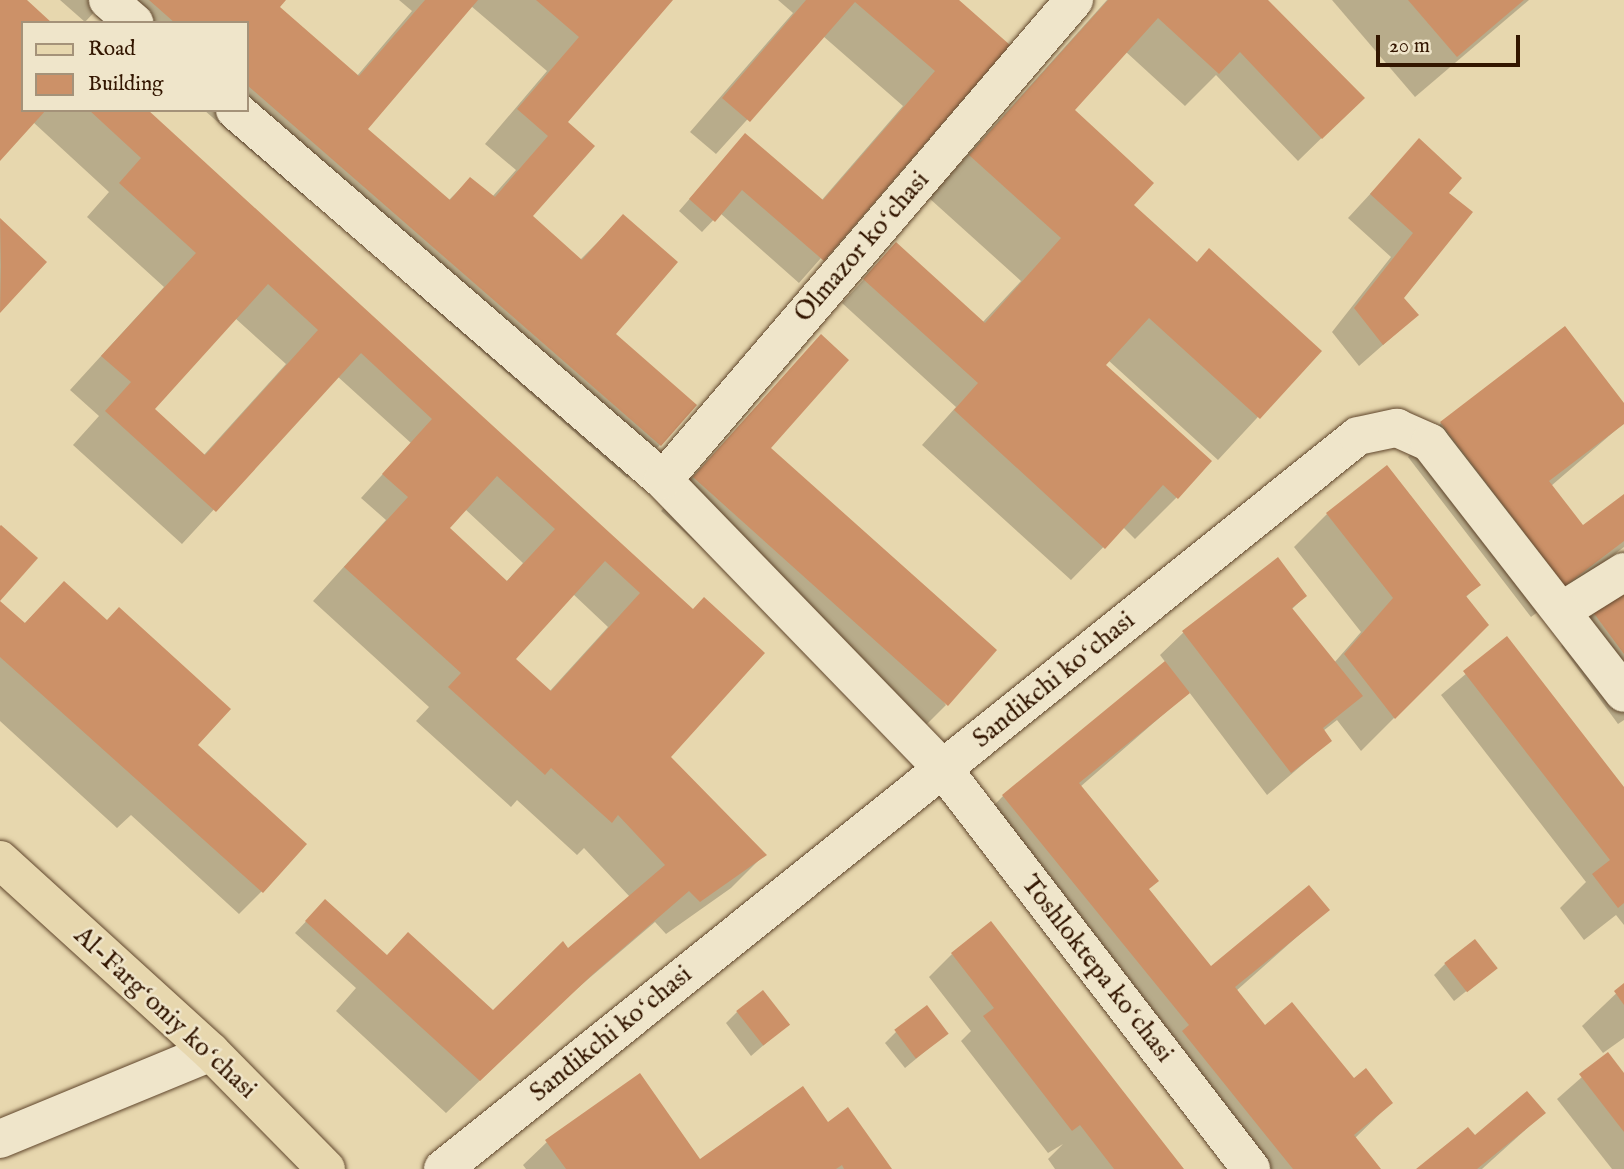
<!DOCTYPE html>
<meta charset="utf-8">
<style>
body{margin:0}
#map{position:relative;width:1624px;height:1169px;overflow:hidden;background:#e7d7ae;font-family:"IM FELL English",serif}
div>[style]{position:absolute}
.shadow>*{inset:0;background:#0003}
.building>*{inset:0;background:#cc9168;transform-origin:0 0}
.roads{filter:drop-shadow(0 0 2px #60462c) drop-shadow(0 0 2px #60462c)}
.street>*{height:38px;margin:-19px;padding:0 19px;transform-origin:19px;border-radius:19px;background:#efe5ca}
.secondary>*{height:38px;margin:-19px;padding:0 19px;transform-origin:19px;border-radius:19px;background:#efe5ca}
.primary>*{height:38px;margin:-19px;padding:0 19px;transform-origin:19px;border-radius:19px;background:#e7d7ae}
span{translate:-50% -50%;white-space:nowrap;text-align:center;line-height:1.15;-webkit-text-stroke:5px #efe5ca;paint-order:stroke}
.street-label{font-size:26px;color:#331600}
.legend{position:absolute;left:21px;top:21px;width:228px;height:91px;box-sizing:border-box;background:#efe5ca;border:2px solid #a49279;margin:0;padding:9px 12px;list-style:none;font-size:21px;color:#331600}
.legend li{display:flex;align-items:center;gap:14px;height:35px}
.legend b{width:35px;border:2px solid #a49279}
.scale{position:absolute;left:1376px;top:35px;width:144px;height:32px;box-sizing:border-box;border:4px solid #331600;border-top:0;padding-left:9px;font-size:21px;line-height:24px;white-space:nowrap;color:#331600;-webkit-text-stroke:5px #efe5ca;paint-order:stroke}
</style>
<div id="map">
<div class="shadow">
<i style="clip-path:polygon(evenodd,0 0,25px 0,23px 110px,146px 110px,693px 611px,668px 757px,764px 855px,731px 888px,666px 934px,655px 922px,566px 998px,446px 1113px,336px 1011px,356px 988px,295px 933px,314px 913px,385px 957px,493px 1013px,630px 897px,584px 848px,577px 855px,517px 800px,511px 807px,416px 721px,429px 707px,313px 601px,386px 520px,361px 498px,411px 443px,337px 376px,182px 544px,73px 445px,99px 416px,70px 390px,164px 287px,87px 217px,109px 192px,33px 122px,0 158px,0 0,235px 318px,286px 364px,203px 456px,152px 409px,235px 318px,0 0,465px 509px,523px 563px,506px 582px,447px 528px,465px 509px,0 0,573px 594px,608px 627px,549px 692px,514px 659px,573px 594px)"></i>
<i style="clip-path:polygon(evenodd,60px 0,284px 0,278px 7px,357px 76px,412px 11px,399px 0,671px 0,565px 122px,531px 217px,580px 260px,623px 217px,613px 334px,660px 445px,627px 478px,412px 290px,421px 280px,313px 186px,303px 196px,204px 110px,247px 110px,247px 23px,104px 23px,96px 16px,98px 8px,85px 22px,60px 0,471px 6px,547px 71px,485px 144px,516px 170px,492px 197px,470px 179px,448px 201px,359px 135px,471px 6px)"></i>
<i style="clip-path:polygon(778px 0,956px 0,1008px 45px,799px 283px,720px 213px,702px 232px,679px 211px,745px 135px,821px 201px,903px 106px,823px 36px,716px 154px,690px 132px,793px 13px)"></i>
<i style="clip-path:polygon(1107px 0,1267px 0,1339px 121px,1298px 161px,1216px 75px,1185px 106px,1125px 51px,1072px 110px,1122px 215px,1319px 351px,1218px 460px,1108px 360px,1104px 365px,1177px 497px,1135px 539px,1123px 527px,1071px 580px,922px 445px,956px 407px,842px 303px,896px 245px,982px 323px,1021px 281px,929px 198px)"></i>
<i style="clip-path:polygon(1332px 0,1529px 0,1415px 97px)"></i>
<i style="clip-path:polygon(1419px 141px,1447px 194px,1402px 298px,1417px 315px,1359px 366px,1332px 332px,1391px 257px,1348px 218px)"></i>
<i style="clip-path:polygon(0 221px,44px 262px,0 311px)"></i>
<i style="clip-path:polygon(766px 396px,769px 448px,946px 705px,913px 738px,661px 511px)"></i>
<i style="clip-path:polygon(1624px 406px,1624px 423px,1551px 486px,1583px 528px,1624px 497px,1624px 547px,1531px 617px,1408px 457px,1441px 423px)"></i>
<i style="clip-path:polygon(1327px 514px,1478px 585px,1465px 598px,1487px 625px,1361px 751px,1337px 720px,1323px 731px,1330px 741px,1267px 795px,1189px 692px,1080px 787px,1147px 890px,1211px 968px,1327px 910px,1236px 991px,1265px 1027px,1391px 1103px,1354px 1139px,1379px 1169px,1234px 1169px,970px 830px,1003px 796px,1166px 663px,1160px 655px,1184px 632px,1305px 596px,1291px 610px,1334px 663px,1361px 632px,1294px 547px)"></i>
<i style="clip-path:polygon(64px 584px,196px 745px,262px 891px,239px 914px,131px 815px,117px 828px,0 721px,0 603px,24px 624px)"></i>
<i style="clip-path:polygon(1624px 594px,1624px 720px,1618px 724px,1561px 646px,1594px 613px)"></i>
<i style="clip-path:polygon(1507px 639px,1624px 789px,1624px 925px,1616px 915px,1584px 940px,1560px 908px,1586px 882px,1441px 695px)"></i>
<i style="clip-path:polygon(952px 954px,1181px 1169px,1055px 1169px,1048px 1159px,1063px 1144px,1048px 1153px,961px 1041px,971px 1031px,929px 977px)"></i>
<i style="clip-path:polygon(1445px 964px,1495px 968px,1454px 1001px,1434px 975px)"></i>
<i style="clip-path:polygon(1624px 986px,1624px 1038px,1603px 1053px,1582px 1026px)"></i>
<i style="clip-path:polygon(737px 1012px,787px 1025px,751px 1056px,726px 1023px)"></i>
<i style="clip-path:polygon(897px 1031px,946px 1034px,905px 1068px,885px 1043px)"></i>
<i style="clip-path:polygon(1607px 1055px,1624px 1076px,1624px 1169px,1612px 1169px,1557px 1099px)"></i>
<i style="clip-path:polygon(1544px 1113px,1482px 1169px,1419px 1169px,1474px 1137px)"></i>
<i style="clip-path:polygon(828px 1124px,890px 1169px,526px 1169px,523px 1165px,547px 1142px,700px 1161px)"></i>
</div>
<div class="building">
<i style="clip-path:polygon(0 0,27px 0,52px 23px,23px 23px,23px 110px,46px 110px,0 161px)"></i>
<i style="clip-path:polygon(149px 0,286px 0,280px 7px,359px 76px,425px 0,478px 0,368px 129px,450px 200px,470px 177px,495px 197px,548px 136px,517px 109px,579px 37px,536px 0,673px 0,568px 122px,595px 146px,533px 216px,582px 260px,623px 214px,678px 262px,616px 334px,697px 405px,661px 446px,247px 85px,247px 23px,175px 23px)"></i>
<i style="clip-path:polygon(806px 0,959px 0,1010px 45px,824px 261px,742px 190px,715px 222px,689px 199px,745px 133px,823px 200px,935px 71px,855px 2px,750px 122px,722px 98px)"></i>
<i style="clip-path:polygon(1108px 0,1268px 0,1365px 98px,1322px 139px,1240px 52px,1219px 74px,1158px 18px,1075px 110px,1154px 183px,1134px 205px,1197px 262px,1209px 248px,1322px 351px,1260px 419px,1149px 318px,1106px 365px,1212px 461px,1178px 499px,1163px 485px,1105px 549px,954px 410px,978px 383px,863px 279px,896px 242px,985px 323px,1061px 238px,969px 155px)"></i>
<i style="clip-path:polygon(1408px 0,1524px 0,1457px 57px)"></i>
<i style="clip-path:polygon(evenodd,89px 110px,148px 110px,693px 609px,704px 597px,765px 653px,671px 757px,767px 855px,700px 902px,689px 891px,592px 975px,480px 1081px,305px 921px,325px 899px,387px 955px,408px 932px,493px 1010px,563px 941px,568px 948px,665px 865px,618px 815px,612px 823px,551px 768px,545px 775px,448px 687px,461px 673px,344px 567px,408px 497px,382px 474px,432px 419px,361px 353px,216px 512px,105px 411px,131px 382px,101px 356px,196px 253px,119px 183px,141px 158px,89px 110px,268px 284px,318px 330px,205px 455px,155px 409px,268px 284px,89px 110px,497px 476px,555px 529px,507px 581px,450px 528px,497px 476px,89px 110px,605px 561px,640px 593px,551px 691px,516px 659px,605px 561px)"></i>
<i style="clip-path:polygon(1419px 138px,1462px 178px,1449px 193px,1473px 212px,1404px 298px,1419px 315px,1383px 345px,1354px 308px,1413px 233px,1370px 194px)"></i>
<i style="clip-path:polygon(0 218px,47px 262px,0 313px,1px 266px)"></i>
<i style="clip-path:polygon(1565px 326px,1624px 403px,1624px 424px,1549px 481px,1583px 525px,1624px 494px,1624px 541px,1565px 586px,1440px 422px)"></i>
<i style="clip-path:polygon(821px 334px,849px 360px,771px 448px,997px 650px,948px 706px,693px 477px)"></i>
<i style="clip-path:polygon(1387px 465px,1481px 585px,1466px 596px,1489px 625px,1395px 719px,1344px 654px,1393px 598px,1326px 513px)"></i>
<i style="clip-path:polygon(1px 525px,38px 558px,0 601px,0 526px)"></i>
<i style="clip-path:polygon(1278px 557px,1307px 596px,1292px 608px,1363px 696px,1323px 728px,1332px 741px,1291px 773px,1182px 631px)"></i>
<i style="clip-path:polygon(64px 581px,107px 620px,119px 607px,231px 709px,198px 745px,307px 844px,263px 893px,0 657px,0 601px,25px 623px)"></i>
<i style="clip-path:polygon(1624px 592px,1624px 654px,1593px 612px)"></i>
<i style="clip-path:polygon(1507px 636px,1624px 787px,1624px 903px,1618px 908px,1592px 874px,1610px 860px,1463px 671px)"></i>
<i style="clip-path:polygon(1165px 661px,1190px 693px,1079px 783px,1159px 881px,1149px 889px,1211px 966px,1309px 885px,1330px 910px,1235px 987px,1265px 1025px,1292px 1002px,1354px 1078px,1366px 1068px,1393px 1103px,1354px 1135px,1381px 1169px,1293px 1169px,1182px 1031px,1189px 1025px,1002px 795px)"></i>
<i style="clip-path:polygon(991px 921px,1123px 1091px,1184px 1169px,1114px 1169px,1080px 1125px,1072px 1131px,983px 1016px,994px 1008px,951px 953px)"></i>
<i style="left:1475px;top:939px;width:37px;height:39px;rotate:52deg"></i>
<i style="clip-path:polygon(1624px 983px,1624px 1005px,1614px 991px)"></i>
<i style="left:763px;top:990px;width:44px;height:34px;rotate:52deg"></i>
<i style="left:927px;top:1005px;width:36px;height:41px;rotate:53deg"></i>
<i style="clip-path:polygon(1608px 1052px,1624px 1073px,1624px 1132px,1579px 1074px)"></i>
<i style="clip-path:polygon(640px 1073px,700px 1159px,803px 1086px,828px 1122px,848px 1107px,892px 1169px,844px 1169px,842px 1165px,836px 1169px,566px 1169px,545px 1140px)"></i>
<i style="clip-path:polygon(1527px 1091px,1546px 1113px,1477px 1169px,1416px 1169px,1468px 1127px,1475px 1135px)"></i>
</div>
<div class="roads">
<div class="street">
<i style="left:108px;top:0;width:35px;rotate:41deg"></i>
<i style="left:235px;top:110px;width:566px;rotate:40.84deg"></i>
<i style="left:663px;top:480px;width:402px;rotate:45.9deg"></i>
<i style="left:943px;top:769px;width:505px;rotate:52.4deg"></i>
<i style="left:663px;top:480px;width:632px;rotate:-49.43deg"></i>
<i style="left:1563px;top:610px;width:72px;rotate:-31.9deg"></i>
<i style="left:443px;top:1169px;width:1172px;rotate:-38.7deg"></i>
<i style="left:1358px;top:436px;width:40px;rotate:-12deg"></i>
<i style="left:1397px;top:428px;width:36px;rotate:24deg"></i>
<i style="left:1430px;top:443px;width:316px;rotate:52.2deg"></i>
</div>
<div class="secondary">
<i style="left:0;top:1139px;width:228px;rotate:-22.4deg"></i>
</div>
<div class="primary">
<i style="left:0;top:860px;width:285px;rotate:42.3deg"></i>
<i style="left:211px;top:1052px;width:164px;rotate:45.5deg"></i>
</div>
</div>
<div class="street-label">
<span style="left:862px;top:247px;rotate:-49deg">Olmazor koʻchasi</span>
<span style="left:1054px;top:680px;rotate:-39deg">Sandikchi koʻchasi</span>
<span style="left:1097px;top:969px;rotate:52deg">Toshloktepa koʻchasi</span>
<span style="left:165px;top:1013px;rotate:43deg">Al-Fargʻoniy koʻchasi</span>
<span style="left:611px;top:1034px;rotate:-39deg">Sandikchi koʻchasi</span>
</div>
<ul class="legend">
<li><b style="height:9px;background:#e7d7ae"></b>Road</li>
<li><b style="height:19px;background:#cc9168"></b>Building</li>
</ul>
<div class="scale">20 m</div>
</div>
